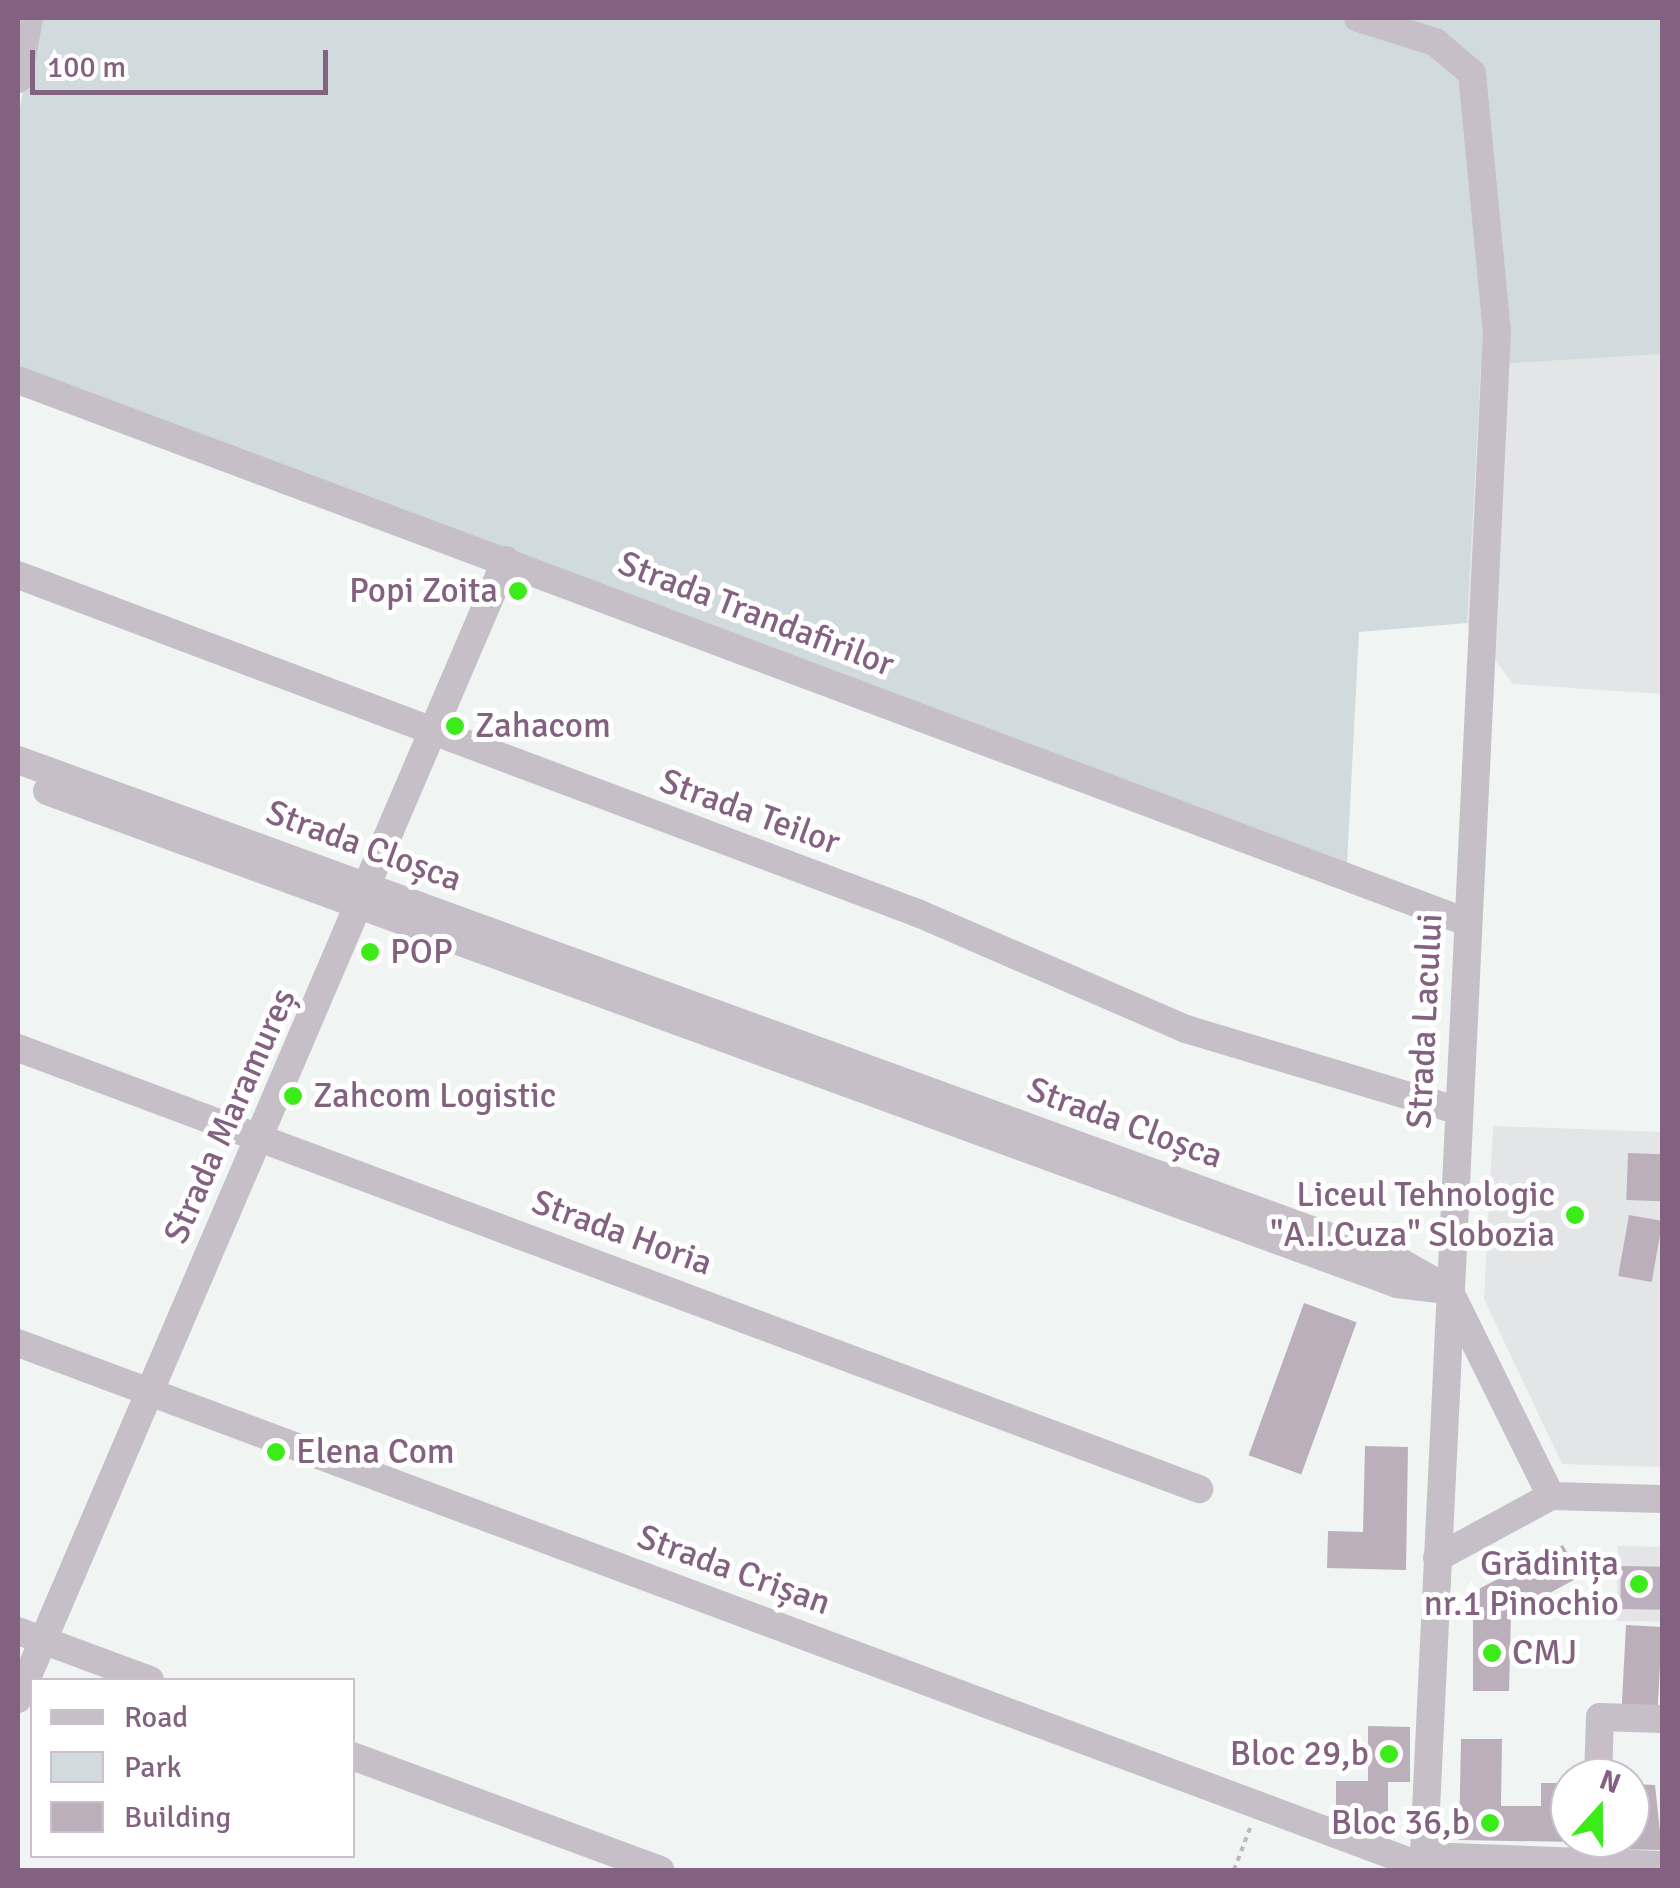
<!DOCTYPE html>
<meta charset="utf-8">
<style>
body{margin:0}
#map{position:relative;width:1680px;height:1888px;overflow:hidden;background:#f0f5f3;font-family:Signika,sans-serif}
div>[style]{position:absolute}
.built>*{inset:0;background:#e4e5e6;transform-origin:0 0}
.green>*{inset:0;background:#d1dadc}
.building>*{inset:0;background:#bbafbb;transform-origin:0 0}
.path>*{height:4px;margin-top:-2px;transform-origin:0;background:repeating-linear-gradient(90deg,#bfb9be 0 5px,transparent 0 10px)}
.minor>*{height:28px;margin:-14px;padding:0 14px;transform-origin:14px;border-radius:14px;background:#c7bfc7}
.dots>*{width:28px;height:28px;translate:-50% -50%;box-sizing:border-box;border:5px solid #fff;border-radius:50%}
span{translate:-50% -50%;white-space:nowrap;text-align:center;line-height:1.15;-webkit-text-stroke:10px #fff;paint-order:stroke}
.poi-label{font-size:35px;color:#836281}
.right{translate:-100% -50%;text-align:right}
.left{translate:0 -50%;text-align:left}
.street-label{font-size:35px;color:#836281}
.frame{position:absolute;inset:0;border:20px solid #836281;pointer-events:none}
.legend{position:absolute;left:30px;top:1678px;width:325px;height:180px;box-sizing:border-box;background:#fff;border:2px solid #cdc0cd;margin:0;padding:12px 18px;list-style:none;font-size:30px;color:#836281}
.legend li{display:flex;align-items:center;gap:20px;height:50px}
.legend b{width:50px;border:2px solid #cdc0cd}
.north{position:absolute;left:1550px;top:1758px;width:100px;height:100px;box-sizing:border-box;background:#fff;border:2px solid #cdc0cd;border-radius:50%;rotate:21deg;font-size:28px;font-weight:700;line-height:40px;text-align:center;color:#836281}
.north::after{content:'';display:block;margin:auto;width:35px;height:45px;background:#3ceb1a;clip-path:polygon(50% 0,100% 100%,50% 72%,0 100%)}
.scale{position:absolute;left:30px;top:50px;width:298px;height:45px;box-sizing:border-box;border:5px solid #836281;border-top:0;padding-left:12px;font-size:30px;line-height:35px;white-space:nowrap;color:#836281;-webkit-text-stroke:8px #fff;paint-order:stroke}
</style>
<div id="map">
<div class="built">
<i style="clip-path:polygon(1662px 354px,1662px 694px,1513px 684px,1467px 623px,1481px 365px)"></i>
<i style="clip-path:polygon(1493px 1126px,1662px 1132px,1662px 1467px,1562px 1464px,1484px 1299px)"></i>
<i style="left:1618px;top:1546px;width:44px;height:75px;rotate:1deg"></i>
</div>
<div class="green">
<i style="clip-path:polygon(37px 18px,1662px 18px,1662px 354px,1481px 365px,1467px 623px,1359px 632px,1347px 864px,18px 380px,18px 118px)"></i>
</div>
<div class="building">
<i style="left:1628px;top:1153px;width:34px;height:47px;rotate:2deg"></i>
<i style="left:1629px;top:1215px;width:34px;height:62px;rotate:10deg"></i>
<i style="left:1304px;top:1303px;width:56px;height:162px;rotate:20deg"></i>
<i style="clip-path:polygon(1365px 1446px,1408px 1447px,1406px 1570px,1327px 1568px,1328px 1531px,1363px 1532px)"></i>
<i style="clip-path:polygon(1563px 1545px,1581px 1576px,1511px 1614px,1509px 1691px,1473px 1691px,1473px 1592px)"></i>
<i style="left:1621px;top:1566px;width:41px;height:43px;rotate:1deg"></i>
<i style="left:1626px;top:1625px;width:36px;height:79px;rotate:3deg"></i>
<i style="clip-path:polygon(1368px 1726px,1410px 1727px,1410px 1782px,1388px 1782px,1388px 1825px,1336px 1825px,1336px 1781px,1368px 1781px)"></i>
<i style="clip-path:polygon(1461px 1739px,1502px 1739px,1501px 1806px,1541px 1806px,1541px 1783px,1570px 1783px,1577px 1842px,1459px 1840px)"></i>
<i style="clip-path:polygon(1630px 1784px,1655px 1785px,1662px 1850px,1609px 1849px,1609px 1838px,1630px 1838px)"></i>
</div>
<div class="path">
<i style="left:1234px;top:1870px;width:45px;rotate:-69.1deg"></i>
</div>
<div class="minor">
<i style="left:1358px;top:18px;width:81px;rotate:17.3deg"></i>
<i style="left:1435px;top:42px;width:48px;rotate:40deg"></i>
<i style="left:1472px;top:73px;width:259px;rotate:84.5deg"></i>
<i style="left:1497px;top:331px;width:1541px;rotate:92.75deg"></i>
<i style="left:18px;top:79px;width:62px;rotate:-79.8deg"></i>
<i style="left:18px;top:380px;width:1547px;rotate:20.51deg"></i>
<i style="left:18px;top:575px;width:964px;rotate:20.6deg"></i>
<i style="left:920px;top:914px;width:290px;rotate:23.4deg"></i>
<i style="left:1186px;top:1029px;width:285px;rotate:16.7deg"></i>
<i style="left:18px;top:760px;width:1473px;rotate:19.97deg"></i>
<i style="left:1402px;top:1263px;width:55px;rotate:29.4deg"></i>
<i style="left:47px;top:791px;width:1437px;rotate:20.06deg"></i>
<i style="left:1397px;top:1284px;width:40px;rotate:7.1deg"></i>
<i style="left:18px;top:1048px;width:1261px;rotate:20.48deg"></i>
<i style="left:1452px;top:1296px;width:223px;rotate:63.7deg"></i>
<i style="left:18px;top:1343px;width:1500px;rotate:20.44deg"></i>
<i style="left:1437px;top:1558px;width:130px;rotate:-28.5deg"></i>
<i style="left:1551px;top:1496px;width:111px;rotate:1.5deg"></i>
<i style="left:18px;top:1631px;width:141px;rotate:20.4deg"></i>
<i style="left:18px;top:1699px;width:1239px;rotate:-66.81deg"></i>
<i style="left:352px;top:1756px;width:329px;rotate:20.3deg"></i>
<i style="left:1598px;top:1778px;width:61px;rotate:-88.1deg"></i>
<i style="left:1600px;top:1717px;width:62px;rotate:1.8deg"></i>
<i style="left:1425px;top:1856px;width:237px;rotate:2.2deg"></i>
<i style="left:1594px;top:1863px;width:25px;rotate:-88deg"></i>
</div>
<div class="dots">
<i style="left:518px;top:591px;background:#3ceb1a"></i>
<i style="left:455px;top:726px;background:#3ceb1a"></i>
<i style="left:370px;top:952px;background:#3ceb1a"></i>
<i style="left:293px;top:1096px;background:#3ceb1a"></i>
<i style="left:1575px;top:1215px;background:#3ceb1a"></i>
<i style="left:276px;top:1452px;background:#3ceb1a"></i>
<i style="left:1639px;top:1584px;background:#3ceb1a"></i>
<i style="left:1492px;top:1653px;background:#3ceb1a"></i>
<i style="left:1389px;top:1754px;background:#3ceb1a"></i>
<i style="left:1490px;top:1823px;background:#3ceb1a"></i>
</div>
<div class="poi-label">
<span class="right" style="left:498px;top:591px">Popi Zoita</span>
<span class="left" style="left:475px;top:726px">Zahacom</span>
<span class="left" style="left:390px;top:952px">POP</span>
<span class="left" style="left:313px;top:1096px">Zahcom Logistic</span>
<span class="right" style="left:1555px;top:1215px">Liceul Tehnologic<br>"A.I.Cuza" Slobozia</span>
<span class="left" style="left:296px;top:1452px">Elena Com</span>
<span class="right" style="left:1619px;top:1584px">Grădinița<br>nr.1 Pinochio</span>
<span class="left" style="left:1512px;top:1653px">CMJ</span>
<span class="right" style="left:1369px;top:1754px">Bloc 29,b</span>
<span class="right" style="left:1470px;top:1823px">Bloc 36,b</span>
</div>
<div class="street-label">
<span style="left:756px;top:614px;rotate:21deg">Strada Trandafirilor</span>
<span style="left:750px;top:812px;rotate:20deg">Strada Teilor</span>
<span style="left:364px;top:846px;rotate:20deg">Strada Cloșca</span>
<span style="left:1425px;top:1021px;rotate:-87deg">Strada Lacului</span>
<span style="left:230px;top:1116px;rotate:-66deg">Strada Maramureș</span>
<span style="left:1125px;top:1123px;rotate:20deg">Strada Cloșca</span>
<span style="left:622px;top:1233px;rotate:20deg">Strada Horia</span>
<span style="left:734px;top:1570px;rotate:20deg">Strada Crișan</span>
</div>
<div class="frame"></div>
<ul class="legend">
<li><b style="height:12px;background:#c7bfc7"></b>Road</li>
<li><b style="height:28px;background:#d1dadc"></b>Park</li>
<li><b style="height:28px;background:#bbafbb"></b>Building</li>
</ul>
<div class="north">N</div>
<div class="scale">100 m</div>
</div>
